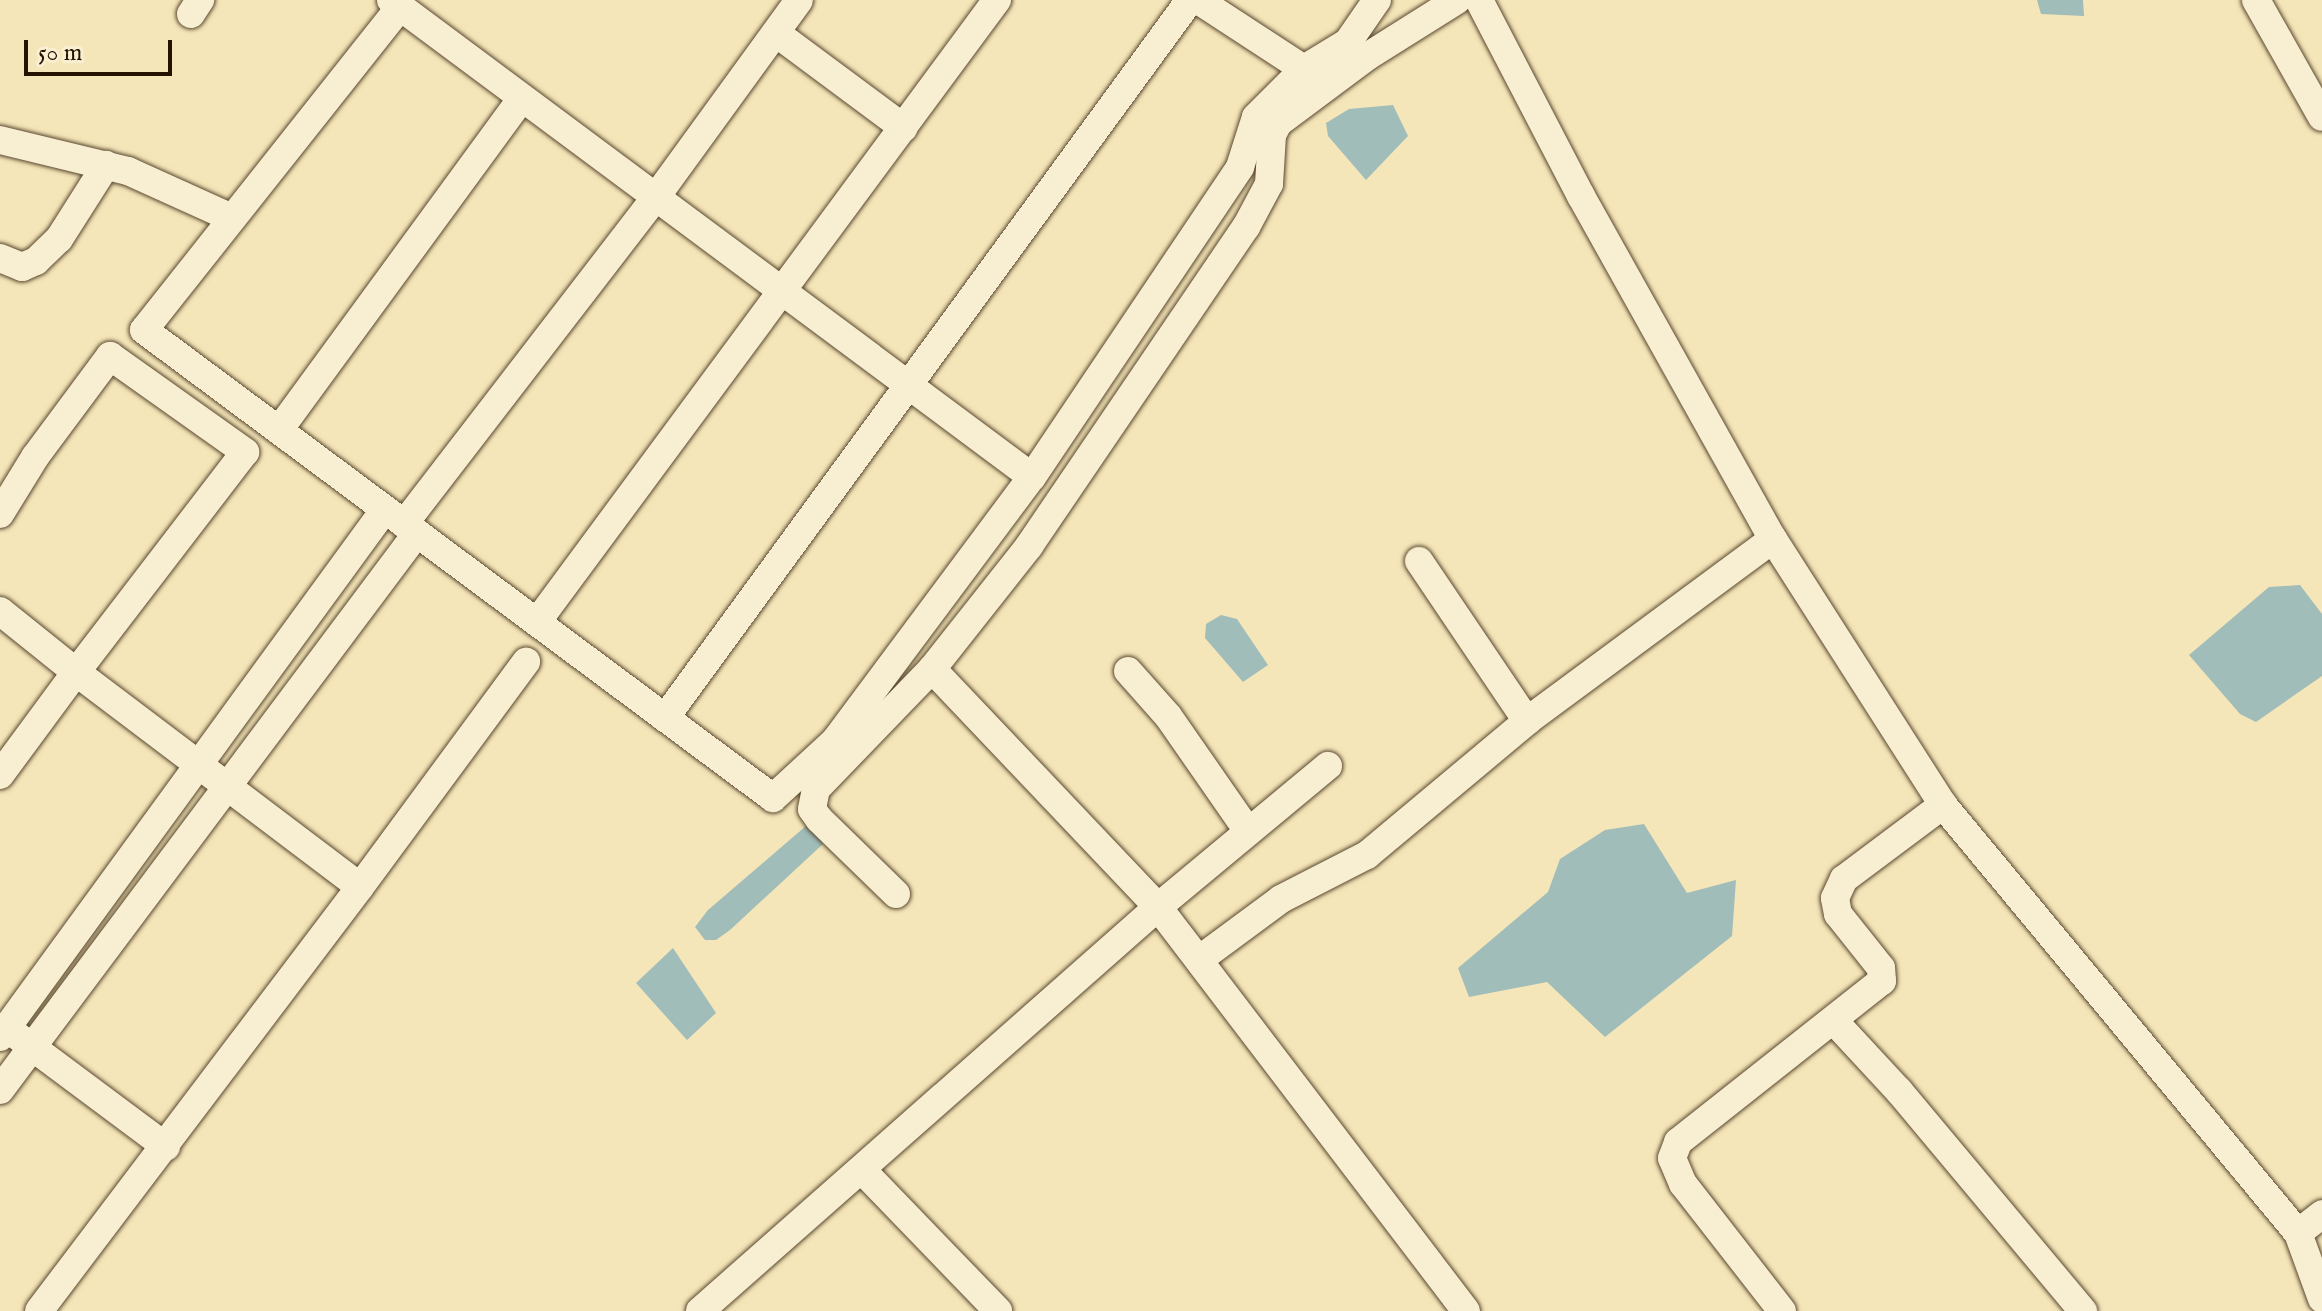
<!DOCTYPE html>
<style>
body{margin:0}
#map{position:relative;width:2322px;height:1311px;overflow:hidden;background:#f5e6b9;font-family:"IM FELL English",serif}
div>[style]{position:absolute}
.water>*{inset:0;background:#a0bdb9}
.roads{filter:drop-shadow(0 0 2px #59472e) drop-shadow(0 0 2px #59472e)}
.minor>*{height:28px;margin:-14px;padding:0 14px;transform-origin:14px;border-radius:14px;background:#f8efd2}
span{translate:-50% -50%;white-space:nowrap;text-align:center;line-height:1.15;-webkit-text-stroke:8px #f8efd2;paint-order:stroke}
.scale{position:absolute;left:24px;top:40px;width:148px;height:36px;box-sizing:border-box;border:4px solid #251200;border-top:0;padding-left:10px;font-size:24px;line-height:28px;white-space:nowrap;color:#251200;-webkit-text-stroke:6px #f8efd2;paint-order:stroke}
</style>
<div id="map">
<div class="water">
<i style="clip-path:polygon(2037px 0,2083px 0,2084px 16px,2041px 14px)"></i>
<i style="clip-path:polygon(1393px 105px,1408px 136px,1366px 180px,1328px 136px,1326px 123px,1349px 109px)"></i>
<i style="clip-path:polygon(2300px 585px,2322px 614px,2322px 676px,2256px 722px,2240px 714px,2189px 655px,2269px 587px)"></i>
<i style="clip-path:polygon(1221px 615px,1237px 619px,1268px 665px,1243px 682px,1205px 638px,1206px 624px)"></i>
<i style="clip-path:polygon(1644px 824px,1687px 893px,1736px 880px,1732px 936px,1605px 1037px,1547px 982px,1469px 997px,1458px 968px,1548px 892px,1560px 859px,1605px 830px)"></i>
<i style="clip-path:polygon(807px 825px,819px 829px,823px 844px,730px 930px,716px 940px,705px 940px,695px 927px,708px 910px)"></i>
<i style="clip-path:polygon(673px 948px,716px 1013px,687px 1040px,636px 983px)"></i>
</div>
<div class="roads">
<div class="minor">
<i style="left:391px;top:0;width:799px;rotate:36.65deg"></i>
<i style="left:1198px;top:0;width:126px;rotate:33.1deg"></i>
<i style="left:1479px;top:0;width:221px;rotate:62.5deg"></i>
<i style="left:1581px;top:196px;width:393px;rotate:60.8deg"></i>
<i style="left:1773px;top:539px;width:316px;rotate:57.4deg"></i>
<i style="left:1943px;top:805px;width:556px;rotate:50.33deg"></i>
<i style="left:2298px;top:1233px;width:70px;rotate:70deg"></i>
<i style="left:2256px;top:0;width:134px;rotate:60.6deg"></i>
<i style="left:400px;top:7px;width:412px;rotate:128.4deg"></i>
<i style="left:144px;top:330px;width:784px;rotate:36.65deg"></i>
<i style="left:773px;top:798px;width:84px;rotate:-42.6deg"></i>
<i style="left:835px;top:741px;width:329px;rotate:-53.3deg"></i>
<i style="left:1032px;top:477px;width:373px;rotate:-56.1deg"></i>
<i style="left:1240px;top:167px;width:52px;rotate:-72.3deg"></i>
<i style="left:1256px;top:117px;width:68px;rotate:-45deg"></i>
<i style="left:1304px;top:69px;width:52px;rotate:-31.5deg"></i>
<i style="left:1348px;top:42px;width:51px;rotate:-55.4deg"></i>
<i style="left:191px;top:14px;width:17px;rotate:-57deg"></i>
<i style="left:776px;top:33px;width:159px;rotate:36.6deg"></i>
<i style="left:0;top:140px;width:132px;rotate:13.6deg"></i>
<i style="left:128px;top:171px;width:114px;rotate:24.3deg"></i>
<i style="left:0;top:258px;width:24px;rotate:22deg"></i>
<i style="left:22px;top:267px;width:15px;rotate:-23deg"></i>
<i style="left:36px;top:261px;width:32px;rotate:-44deg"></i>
<i style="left:59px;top:239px;width:88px;rotate:-57.6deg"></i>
<i style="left:279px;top:430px;width:411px;rotate:-53.8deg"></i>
<i style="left:0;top:514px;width:67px;rotate:-58.4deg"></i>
<i style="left:35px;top:457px;width:126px;rotate:-53.4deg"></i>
<i style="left:110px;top:356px;width:166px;rotate:35.4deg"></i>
<i style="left:245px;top:452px;width:277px;rotate:127.5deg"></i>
<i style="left:76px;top:672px;width:356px;rotate:37.1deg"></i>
<i style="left:360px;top:887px;width:280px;rotate:-53.6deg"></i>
<i style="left:404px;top:524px;width:413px;rotate:-52.4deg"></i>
<i style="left:656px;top:197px;width:243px;rotate:-54deg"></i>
<i style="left:1419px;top:561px;width:193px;rotate:56deg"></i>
<i style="left:0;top:611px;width:97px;rotate:38.8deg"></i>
<i style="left:76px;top:672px;width:128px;rotate:126.4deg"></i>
<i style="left:537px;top:622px;width:774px;rotate:-53.52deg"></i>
<i style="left:932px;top:669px;width:328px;rotate:46.5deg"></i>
<i style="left:1158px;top:907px;width:221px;rotate:-39.7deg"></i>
<i style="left:1128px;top:671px;width:60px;rotate:48.4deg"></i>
<i style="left:1168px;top:716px;width:140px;rotate:55.2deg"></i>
<i style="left:665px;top:718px;width:889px;rotate:-53.83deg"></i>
<i style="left:896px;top:894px;width:107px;rotate:-135.8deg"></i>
<i style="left:819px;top:819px;width:12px;rotate:-125deg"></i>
<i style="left:812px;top:809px;width:20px;rotate:-79deg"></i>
<i style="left:816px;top:789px;width:167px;rotate:-46deg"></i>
<i style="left:932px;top:669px;width:157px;rotate:-51.7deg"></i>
<i style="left:1029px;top:546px;width:386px;rotate:-55.8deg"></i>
<i style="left:1246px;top:227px;width:49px;rotate:-61.9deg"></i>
<i style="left:1269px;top:184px;width:49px;rotate:-86.5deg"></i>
<i style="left:1272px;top:135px;width:13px;rotate:-63deg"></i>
<i style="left:1278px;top:123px;width:112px;rotate:-36.7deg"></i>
<i style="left:1368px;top:56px;width:105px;rotate:-32.2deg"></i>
<i style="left:1200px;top:959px;width:101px;rotate:-36.5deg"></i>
<i style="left:1281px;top:899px;width:97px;rotate:-27.1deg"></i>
<i style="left:1367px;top:855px;width:209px;rotate:-39.9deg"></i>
<i style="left:1527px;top:721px;width:306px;rotate:-36.5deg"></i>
<i style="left:1835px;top:1022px;width:94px;rotate:47.2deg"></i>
<i style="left:1899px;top:1091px;width:287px;rotate:50.1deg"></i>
<i style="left:16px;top:1035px;width:187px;rotate:36.7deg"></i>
<i style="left:0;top:1037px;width:653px;rotate:-53.9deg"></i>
<i style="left:0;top:1090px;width:696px;rotate:-53.18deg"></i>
<i style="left:862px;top:1170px;width:196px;rotate:46deg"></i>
<i style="left:2298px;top:1233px;width:31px;rotate:-38deg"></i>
<i style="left:39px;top:1311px;width:532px;rotate:-52.87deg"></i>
<i style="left:700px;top:1311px;width:611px;rotate:-41.42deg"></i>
<i style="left:1158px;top:907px;width:508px;rotate:52.68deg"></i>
<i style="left:1782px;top:1311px;width:161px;rotate:-127.9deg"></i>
<i style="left:1683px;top:1184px;width:28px;rotate:-113deg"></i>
<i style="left:1672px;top:1158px;width:17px;rotate:-69deg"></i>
<i style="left:1678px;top:1142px;width:260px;rotate:-38.3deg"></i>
<i style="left:1882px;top:981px;width:13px;rotate:-94deg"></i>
<i style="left:1881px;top:968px;width:69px;rotate:-128.5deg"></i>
<i style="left:1838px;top:914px;width:16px;rotate:-101deg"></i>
<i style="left:1835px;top:898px;width:21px;rotate:-65deg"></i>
<i style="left:1844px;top:879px;width:124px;rotate:-36.8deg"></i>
</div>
</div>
<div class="scale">50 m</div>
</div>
